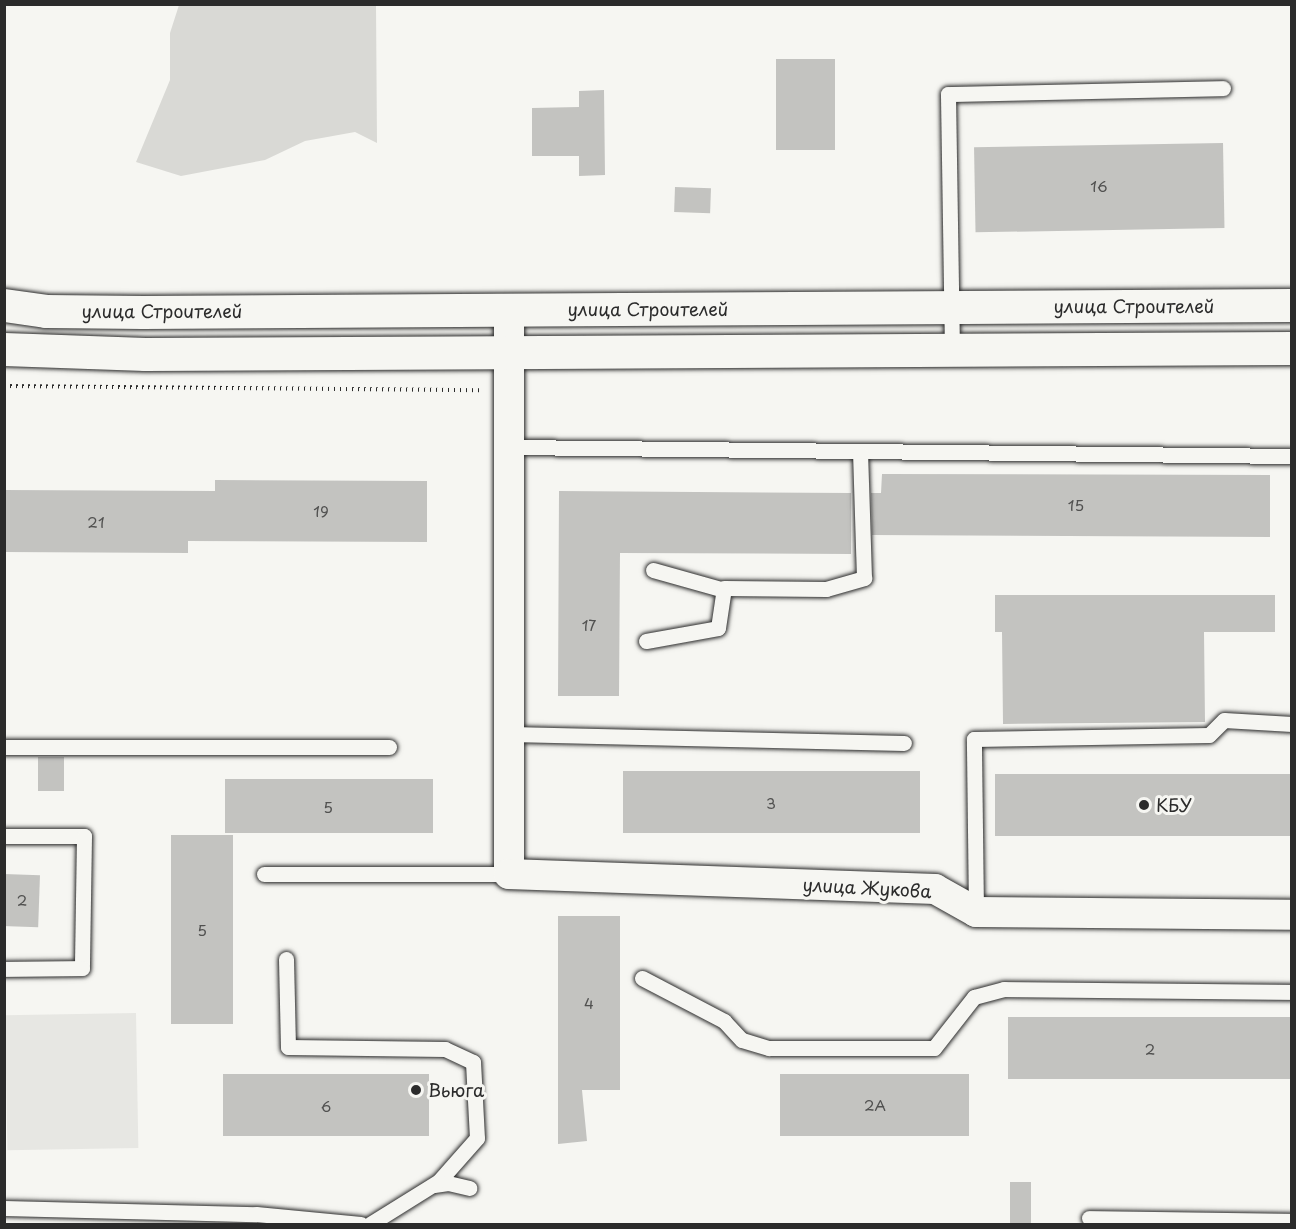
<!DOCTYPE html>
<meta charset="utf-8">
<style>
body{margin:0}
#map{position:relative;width:1296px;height:1229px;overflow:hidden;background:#f6f6f2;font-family:"Playpen Sans",sans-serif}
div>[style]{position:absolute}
.built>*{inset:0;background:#e7e7e3;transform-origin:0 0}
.green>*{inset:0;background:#d9d9d5}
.building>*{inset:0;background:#c3c3c0;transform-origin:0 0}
.path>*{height:4px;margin-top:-2px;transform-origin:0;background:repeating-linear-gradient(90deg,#2b2b2b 0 1.5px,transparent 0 6px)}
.roads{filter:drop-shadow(0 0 2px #2b2b2b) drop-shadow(0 0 2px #2b2b2b)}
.service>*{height:15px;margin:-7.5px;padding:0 7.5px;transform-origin:7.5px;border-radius:7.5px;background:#f6f6f2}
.minor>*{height:30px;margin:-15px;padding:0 15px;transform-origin:15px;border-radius:15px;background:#f6f6f2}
.tertiary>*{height:33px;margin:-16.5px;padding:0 16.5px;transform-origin:16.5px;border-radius:16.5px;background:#f6f6f2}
.dots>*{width:16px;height:16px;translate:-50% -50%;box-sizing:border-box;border:3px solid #f6f6f2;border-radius:50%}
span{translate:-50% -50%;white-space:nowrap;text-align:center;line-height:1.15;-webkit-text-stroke:6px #f6f6f2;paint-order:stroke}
.number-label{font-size:15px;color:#515150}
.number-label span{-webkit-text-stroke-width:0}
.street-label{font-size:18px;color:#2b2b2b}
.poi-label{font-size:18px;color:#2b2b2b}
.left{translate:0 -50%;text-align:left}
.frame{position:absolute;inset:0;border:6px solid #2b2b2b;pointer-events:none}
</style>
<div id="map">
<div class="built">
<i style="left:136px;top:1013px;width:135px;height:131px;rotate:89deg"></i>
</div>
<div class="green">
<i style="clip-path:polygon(179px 5px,376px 5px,377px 143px,355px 132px,305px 141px,265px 160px,181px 176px,136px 162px,170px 80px,170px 33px)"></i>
</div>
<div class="building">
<i style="left:776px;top:59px;width:59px;height:91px"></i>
<i style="clip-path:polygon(604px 90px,605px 175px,579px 176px,579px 156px,532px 156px,532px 108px,579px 107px,579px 91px)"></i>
<i style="left:1223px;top:143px;width:85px;height:249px;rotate:89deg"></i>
<i style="left:675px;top:187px;width:36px;height:25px;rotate:2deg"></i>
<i style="clip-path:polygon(882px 474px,1270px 475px,1270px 537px,872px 535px,871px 493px,881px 493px)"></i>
<i style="clip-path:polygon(215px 480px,427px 481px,427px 542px,188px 541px,188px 553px,4px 552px,4px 490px,215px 491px)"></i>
<i style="clip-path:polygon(559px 491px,851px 493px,851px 554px,620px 553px,619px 696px,558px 696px)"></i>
<i style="clip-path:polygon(995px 595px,1275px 595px,1275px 632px,1204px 632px,1205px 722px,1003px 724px,1002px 632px,995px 632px)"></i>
<i style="left:38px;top:757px;width:26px;height:34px"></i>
<i style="left:623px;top:771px;width:297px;height:62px"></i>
<i style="left:1292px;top:774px;width:62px;height:297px;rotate:90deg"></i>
<i style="left:225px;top:779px;width:208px;height:54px"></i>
<i style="left:171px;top:835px;width:62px;height:189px"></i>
<i style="left:4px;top:874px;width:36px;height:52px;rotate:2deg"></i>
<i style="clip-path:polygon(558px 916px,620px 916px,620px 1090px,582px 1090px,587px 1141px,558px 1144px)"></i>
<i style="left:1008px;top:1017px;width:284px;height:62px"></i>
<i style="left:223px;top:1074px;width:206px;height:62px"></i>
<i style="left:780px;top:1074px;width:189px;height:62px"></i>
<i style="left:1010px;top:1182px;width:21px;height:41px"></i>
</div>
<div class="path">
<i style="left:4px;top:386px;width:477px;rotate:0.5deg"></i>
</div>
<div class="roads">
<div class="service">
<i style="left:952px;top:350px;width:256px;rotate:-90.9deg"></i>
<i style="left:948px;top:94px;width:275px;rotate:-1.2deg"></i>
<i style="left:511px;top:447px;width:781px;rotate:0.66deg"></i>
<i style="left:653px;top:570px;width:74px;rotate:15.7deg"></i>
<i style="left:646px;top:641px;width:73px;rotate:-10.2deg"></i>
<i style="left:718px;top:628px;width:40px;rotate:-81.5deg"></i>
<i style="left:724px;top:588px;width:102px;rotate:0.6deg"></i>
<i style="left:826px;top:589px;width:40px;rotate:-16deg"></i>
<i style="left:864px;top:578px;width:124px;rotate:-91.8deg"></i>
<i style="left:510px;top:734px;width:394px;rotate:1.3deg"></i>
<i style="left:4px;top:747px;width:385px"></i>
<i style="left:4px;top:836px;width:80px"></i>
<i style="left:84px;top:836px;width:132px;rotate:90.9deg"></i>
<i style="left:82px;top:968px;width:78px;rotate:179.3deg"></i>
<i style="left:264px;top:874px;width:245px"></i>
<i style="left:976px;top:912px;width:173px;rotate:-90.7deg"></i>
<i style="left:974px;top:739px;width:235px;rotate:-1deg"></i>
<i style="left:1209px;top:735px;width:21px;rotate:-45deg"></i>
<i style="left:1224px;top:720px;width:68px;rotate:3.4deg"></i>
<i style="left:286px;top:959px;width:88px;rotate:88.7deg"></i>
<i style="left:288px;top:1047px;width:157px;rotate:0.7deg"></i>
<i style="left:445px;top:1049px;width:31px;rotate:25deg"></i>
<i style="left:473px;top:1062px;width:76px;rotate:87deg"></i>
<i style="left:477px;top:1138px;width:57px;rotate:131.5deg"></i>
<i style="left:439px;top:1181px;width:81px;rotate:148.1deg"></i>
<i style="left:642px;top:978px;width:93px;rotate:27.7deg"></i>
<i style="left:724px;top:1021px;width:26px;rotate:47deg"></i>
<i style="left:742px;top:1040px;width:28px;rotate:17deg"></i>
<i style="left:769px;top:1048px;width:165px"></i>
<i style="left:934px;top:1048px;width:65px;rotate:-51.9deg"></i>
<i style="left:974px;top:997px;width:31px;rotate:-15deg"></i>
<i style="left:1004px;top:989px;width:288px;rotate:0.6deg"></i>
<i style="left:434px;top:1185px;width:14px;rotate:-8deg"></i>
<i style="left:448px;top:1183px;width:22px;rotate:13deg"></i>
<i style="left:4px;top:1208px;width:252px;rotate:1.4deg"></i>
<i style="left:256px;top:1214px;width:105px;rotate:5.4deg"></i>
<i style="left:1089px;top:1218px;width:203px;rotate:0.8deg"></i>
</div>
<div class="minor">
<i style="left:509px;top:309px;width:565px;rotate:90deg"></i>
<i style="left:509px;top:874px;width:426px;rotate:2deg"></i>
<i style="left:935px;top:889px;width:47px;rotate:29.3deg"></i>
<i style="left:976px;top:912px;width:316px;rotate:0.5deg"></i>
</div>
<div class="tertiary">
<i style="left:4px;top:305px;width:42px;rotate:8.1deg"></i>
<i style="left:46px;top:311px;width:97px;rotate:0.6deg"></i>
<i style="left:143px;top:312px;width:1149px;rotate:-0.35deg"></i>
<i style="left:4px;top:349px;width:141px;rotate:2deg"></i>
<i style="left:145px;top:354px;width:1147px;rotate:-0.3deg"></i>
</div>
</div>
<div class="dots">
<i style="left:1144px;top:805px;background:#2b2b2b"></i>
<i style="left:416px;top:1090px;background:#2b2b2b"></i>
</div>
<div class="number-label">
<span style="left:1099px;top:186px">16</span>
<span style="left:1076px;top:505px">15</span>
<span style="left:321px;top:511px">19</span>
<span style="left:96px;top:522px">21</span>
<span style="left:589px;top:625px">17</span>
<span style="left:771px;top:803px">3</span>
<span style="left:328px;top:807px">5</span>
<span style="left:22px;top:900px">2</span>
<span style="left:202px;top:930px">5</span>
<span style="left:589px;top:1003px">4</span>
<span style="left:1150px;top:1049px">2</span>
<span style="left:875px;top:1105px">2А</span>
<span style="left:326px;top:1106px">6</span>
</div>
<div class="street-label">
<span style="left:1134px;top:306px">улица Строителей</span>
<span style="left:648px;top:309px">улица Строителей</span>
<span style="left:162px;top:311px">улица Строителей</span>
<span style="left:867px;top:888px;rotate:3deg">улица Жукова</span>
</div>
<div class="poi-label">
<span class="left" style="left:1156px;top:805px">КБУ</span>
<span class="left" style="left:428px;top:1090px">Вьюга</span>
</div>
<div class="frame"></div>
</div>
